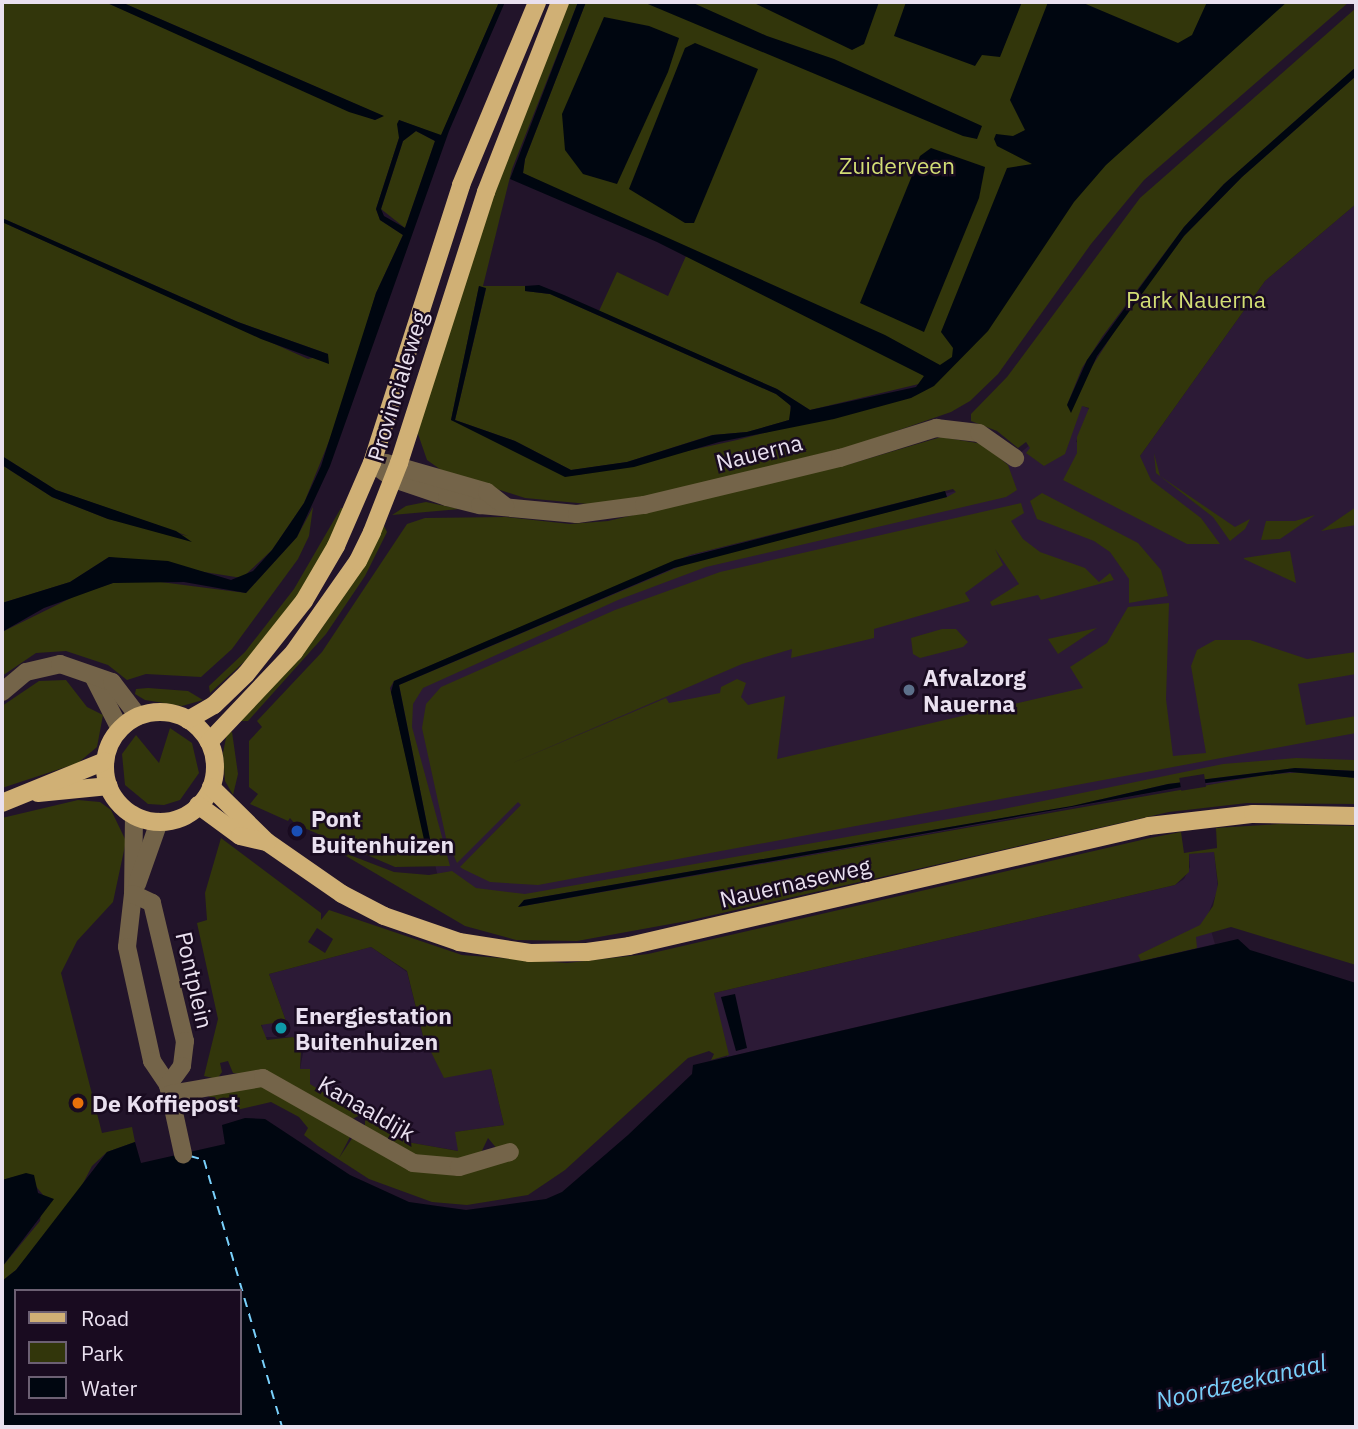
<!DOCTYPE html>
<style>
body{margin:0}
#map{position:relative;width:1358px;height:1429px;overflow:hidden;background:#22142a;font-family:"IBM Plex Sans",sans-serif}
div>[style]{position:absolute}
.built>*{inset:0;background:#2c1a36}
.green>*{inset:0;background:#32360b}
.water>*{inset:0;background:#000610}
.pier>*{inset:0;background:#22142a;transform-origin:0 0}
.ferry>*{height:2px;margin-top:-1px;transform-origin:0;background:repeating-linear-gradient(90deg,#79d0fb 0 9px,transparent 0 16px)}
.minor>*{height:18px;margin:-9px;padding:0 9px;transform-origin:9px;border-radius:9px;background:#746449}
.major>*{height:18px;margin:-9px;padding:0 9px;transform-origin:9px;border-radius:9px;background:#d0b075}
.major>.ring{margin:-9px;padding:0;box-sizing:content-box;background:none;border:18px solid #d0b075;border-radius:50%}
.dots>*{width:19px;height:19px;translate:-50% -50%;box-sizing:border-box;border:4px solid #190b20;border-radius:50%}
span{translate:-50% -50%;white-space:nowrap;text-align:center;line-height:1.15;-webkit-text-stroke:5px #190b20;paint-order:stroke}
.park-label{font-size:23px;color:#d2dd74}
.street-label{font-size:23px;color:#e9e0ef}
.poi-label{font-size:23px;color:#e9e0ef;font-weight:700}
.left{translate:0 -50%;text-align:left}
.water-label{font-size:24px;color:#79d0fb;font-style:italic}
.frame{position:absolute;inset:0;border:4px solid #e9e0ef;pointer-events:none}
.legend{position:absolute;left:14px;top:1289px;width:228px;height:126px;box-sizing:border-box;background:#190b20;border:2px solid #6c6073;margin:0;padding:9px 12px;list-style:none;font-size:21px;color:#e9e0ef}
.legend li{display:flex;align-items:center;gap:14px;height:35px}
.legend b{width:35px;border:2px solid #6c6073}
</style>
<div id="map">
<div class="built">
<i style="clip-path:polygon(1356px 204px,1356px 778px,1317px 773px,1178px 788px,520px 909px,443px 881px,437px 873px,394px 681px,690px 555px,956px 491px,1007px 464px,1079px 404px,1089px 409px,1076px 442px,1140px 456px,1265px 281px)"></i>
<i style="clip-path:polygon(1214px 851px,1218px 889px,1207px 917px,1215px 944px,727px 1057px,714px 993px,1175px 885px,1184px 879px,1190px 867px,1189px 854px)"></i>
<i style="clip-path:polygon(371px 947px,407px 972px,423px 1036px,491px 1069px,504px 1125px,456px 1132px,459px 1151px,407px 1142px,309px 1084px,300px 1069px,304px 1048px,293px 1037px,263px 1037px,262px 1023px,286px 1021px,269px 974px)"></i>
</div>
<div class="green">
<i style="clip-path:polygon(2px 2px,105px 2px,375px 120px,383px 116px,121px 2px,499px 2px,441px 136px,399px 120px,399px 138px,376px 209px,380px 220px,403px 235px,376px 293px,340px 414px,304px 503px,272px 550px,242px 578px,109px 557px,70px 582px,2px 603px,2px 465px,52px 497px,108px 519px,188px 536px,56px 490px,2px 456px,2px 222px,308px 359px,328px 354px,238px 322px,2px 218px)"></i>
<i style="clip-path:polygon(564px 2px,578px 2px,512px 169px,483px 286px,525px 286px,525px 291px,550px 294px,776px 394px,789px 402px,792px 414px,789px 420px,747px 432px,712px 435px,627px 462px,571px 470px,515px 441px,455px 420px,486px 289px,479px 286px,451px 420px,578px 475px,737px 440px,911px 395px,942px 377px,523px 173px,525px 159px,586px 2px,1349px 2px,1144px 180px,1091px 244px,998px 374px,970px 401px,951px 412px,853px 446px,642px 498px,588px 504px,525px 498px,444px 472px,427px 460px,417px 431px,514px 129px)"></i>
<i style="clip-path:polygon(1356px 8px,1356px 67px,1224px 184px,1184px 227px,1102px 337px,1082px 368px,1067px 405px,1125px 315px,1184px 236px,1242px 177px,1356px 76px,1356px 204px,1265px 281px,1140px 456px,1151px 480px,1201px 518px,1220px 544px,1187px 544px,1063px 480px,1077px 453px,1077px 437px,1089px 408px,1082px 406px,1065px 454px,1044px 466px,1026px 453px,1030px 448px,1026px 442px,1018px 448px,997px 431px,971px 421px,971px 414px,1007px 377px,1140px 198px)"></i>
<i style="clip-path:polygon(416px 131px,435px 141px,405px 228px,381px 209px,403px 141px)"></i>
<i style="clip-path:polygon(686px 256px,917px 370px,924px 376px,923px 383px,810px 410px,777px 389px,599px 311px,617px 272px,668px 296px)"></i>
<i style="clip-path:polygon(evenodd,941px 437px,983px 444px,1008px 465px,1017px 490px,1006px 497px,706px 567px,618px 600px,423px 688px,413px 704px,412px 727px,450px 866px,395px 867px,295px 824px,290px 818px,288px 821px,250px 804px,258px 794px,249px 787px,249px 741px,262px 727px,257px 721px,322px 652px,407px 524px,425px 518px,506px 517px,570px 524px,608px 521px,850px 464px,941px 437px,953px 489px,956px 492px,947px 497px,688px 563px,399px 685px,432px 849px,429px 856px,390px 688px,394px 681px,690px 555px,953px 489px)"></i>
<i style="clip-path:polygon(1154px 453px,1160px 476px,1235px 527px,1250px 519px,1245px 529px,1230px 541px,1213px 517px,1156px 473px)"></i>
<i style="clip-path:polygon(1042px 493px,1138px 543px,1161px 570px,1168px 596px,1129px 603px,1129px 579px,1110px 552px,1094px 541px,1037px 519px,1030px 501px)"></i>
<i style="clip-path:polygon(426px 502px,460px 509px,392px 515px,406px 506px)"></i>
<i style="clip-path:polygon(1021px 503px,1024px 513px,1011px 521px,1023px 539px,1040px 552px,1085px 568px,1099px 582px,1110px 573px,1114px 580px,1041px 600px,1038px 595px,992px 606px,990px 602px,1019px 584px,995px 549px,1003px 565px,965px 593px,970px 601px,874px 629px,874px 638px,791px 658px,792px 649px,742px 664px,510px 764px,666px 698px,669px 703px,720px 693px,721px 687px,737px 679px,746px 683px,741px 697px,748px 705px,785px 696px,777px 759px,1083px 688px,1070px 667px,1107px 643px,1128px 607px,1169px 603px,1166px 699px,1173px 756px,1206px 753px,1191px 666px,1197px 650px,1215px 640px,1250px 640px,1307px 659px,1356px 652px,1356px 674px,1298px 684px,1306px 725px,1356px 716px,1356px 733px,538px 885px,490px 882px,463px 869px,460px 867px,521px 805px,518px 802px,457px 863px,446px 838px,422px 728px,426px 704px,441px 687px,615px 610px,720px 572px)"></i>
<i style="clip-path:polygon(313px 507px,309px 536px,298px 559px,232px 649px,201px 677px,146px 674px,127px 680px,108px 665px,66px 651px,36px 653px,2px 676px,2px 632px,79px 594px,113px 583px,145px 580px,246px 593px,297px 537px)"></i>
<i style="clip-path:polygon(1356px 507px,1356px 525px,1321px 531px)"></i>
<i style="clip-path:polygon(341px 508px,347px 508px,303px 589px,257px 650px,210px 693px,209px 686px,245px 652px,294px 589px)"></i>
<i style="clip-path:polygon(1315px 515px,1280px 539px,1261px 540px,1266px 521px,1295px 521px)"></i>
<i style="clip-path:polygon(383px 524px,387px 532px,365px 576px,326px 634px,248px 721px,236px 721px,315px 638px,357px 575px)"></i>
<i style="clip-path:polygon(1290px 551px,1296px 583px,1244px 559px,1244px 558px)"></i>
<i style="clip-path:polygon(1097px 628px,1058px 654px,1048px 639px)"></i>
<i style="clip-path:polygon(942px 629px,956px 629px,968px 642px,963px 647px,920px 658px,913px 654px,911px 638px)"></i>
<i style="clip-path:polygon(66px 680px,87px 707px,103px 715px,97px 747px,78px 763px,2px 788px,2px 706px,39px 681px)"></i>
<i style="clip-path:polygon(148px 688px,188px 691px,203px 700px,182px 706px,145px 700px,135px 694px,136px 689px)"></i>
<i style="clip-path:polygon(170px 728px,192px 743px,199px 773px,180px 800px,164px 805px,148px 804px,125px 785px,122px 754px,136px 735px,159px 763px)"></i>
<i style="clip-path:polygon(232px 732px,238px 774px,233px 795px,225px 781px,223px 753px,227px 733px)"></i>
<i style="clip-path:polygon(1296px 758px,1356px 760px,1356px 771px,1296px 768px,1168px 784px,1072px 806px,524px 900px,518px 907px,1265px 775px,1304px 772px,1356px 778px,1356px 804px,1247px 803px,1169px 812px,687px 921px,577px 941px,516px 940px,465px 926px,334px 849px,394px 872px,429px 875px,452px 871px,476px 888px,525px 894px,994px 811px,1223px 764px)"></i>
<i style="clip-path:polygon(78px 800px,100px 802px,111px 810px,126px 841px,113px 902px,77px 941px,61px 973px,102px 1133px,132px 1127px,135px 1142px,107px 1152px,92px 1166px,78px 1193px,16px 1270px,2px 1281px,2px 1267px,40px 1221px,43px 1195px,26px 1174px,2px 1180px,2px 818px)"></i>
<i style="clip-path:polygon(evenodd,1280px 824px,1356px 826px,1356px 965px,1231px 927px,1196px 937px,1197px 948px,1141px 961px,1138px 955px,1200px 925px,1213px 906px,1218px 884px,1214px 852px,1189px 854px,1189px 872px,1175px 885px,714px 993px,729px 1055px,711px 1060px,714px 1054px,709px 1051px,688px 1058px,565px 1170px,528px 1195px,467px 1205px,432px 1202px,369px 1179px,318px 1146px,304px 1135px,308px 1128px,299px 1117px,271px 1102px,219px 1114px,215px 1097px,209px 1097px,214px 1089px,231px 1084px,249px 1081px,268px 1085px,351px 1135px,339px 1158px,353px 1137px,400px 1163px,442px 1172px,462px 1171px,514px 1155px,511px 1147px,498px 1150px,488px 1138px,479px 1157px,454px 1163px,426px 1161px,400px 1153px,365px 1132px,365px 1118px,407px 1142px,458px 1151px,455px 1132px,504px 1125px,491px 1069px,444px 1078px,423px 1036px,407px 971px,371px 947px,269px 974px,286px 1021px,261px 1025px,267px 1040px,293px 1037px,305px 1049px,301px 1049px,300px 1069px,310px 1069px,310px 1084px,360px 1115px,347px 1122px,276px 1078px,233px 1073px,228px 1061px,220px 1063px,222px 1072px,217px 1079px,204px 1076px,218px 1019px,197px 923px,207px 920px,205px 893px,221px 838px,321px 913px,321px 920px,329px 910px,462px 955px,567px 963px,648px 954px,1150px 838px,1181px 832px,1184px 853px,1217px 848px,1216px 828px,1280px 824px,317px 928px,333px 939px,325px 953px,308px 942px,317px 928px)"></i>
</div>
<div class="water">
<i style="clip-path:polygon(105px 2px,121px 2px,384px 116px,375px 120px,349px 112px)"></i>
<i style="clip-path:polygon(evenodd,499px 2px,505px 2px,449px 131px,330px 466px,297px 537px,246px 593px,184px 582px,113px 583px,44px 608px,2px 632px,2px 603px,70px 582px,109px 557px,168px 561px,231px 580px,253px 571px,272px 550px,304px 503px,321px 466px,376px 293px,403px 235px,380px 220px,376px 209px,399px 138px,397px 124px,399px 120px,441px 135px,499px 2px,416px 131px,435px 141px,405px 228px,384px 216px,381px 209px,403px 141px,416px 131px)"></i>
<i style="clip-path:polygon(578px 2px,586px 2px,525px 159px,523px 173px,885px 335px,940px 365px,952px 357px,953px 348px,941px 332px,1007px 168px,1032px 164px,997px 146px,994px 139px,996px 134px,1013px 136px,1025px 130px,1010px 100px,1048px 2px,1081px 2px,1178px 43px,1192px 35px,1207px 2px,1287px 2px,1106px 165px,1074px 202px,988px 331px,934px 386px,911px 398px,834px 419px,719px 442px,634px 467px,565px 477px,451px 420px,479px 286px,486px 288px,455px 420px,515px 441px,571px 470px,627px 462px,713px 435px,747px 432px,789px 420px,791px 406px,776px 394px,550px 294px,525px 291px,525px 286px,539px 285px,564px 295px,777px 389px,810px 410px,916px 387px,924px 376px,657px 242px,510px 179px)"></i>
<i style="clip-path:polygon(643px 2px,691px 2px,767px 36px,834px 59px,982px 126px,977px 139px,963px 136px)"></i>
<i style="clip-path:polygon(752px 2px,879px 2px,864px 44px,852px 50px)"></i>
<i style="clip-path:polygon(906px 2px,1022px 2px,1000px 57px,982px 55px,975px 66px,894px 36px)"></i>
<i style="clip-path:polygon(604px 17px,649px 26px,679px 38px,668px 72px,617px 184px,583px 174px,565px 150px,562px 114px)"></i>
<i style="clip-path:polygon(695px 43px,758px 69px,694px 223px,685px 223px,629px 189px,685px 48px)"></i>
<i style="clip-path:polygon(1356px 67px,1356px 76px,1242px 177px,1184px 236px,1097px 356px,1071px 413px,1067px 405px,1087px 360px,1184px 227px,1224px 184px)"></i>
<i style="clip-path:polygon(931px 148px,985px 167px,979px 198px,924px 332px,860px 303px,920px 156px)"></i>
<i style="clip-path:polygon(2px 218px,238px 322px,328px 354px,329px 364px,261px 339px,2px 222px)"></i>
<i style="clip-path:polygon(2px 456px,56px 490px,176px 531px,192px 542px,108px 519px,52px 497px,2px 465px)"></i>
<i style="clip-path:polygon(945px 491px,947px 497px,674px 568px,399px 685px,432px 849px,431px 855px,427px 853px,391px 692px,394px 681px,675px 560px)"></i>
<i style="clip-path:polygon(1295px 768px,1356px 771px,1356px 778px,1290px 772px,1199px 784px,518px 907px,524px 900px,1072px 806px,1168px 784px)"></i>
<i style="clip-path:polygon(evenodd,1238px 939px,1250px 950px,1356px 983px,1356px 1427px,2px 1427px,2px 1281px,16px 1270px,107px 1152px,135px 1142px,141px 1163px,225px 1144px,222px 1125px,245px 1118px,265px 1119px,350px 1175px,409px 1202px,466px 1210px,546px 1199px,562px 1192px,628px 1135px,692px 1074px,693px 1065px,1238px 939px,16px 1291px,240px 1291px,240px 1413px,16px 1413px,16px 1291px)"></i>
<i style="clip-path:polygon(735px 994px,747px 1048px,736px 1051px,721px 997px)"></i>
<i style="clip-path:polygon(26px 1173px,34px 1175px,38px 1193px,54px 1199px,2px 1267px,2px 1180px)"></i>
</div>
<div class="pier">
<i style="left:1204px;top:774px;width:13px;height:25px;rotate:81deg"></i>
</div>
<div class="ferry">
<i style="left:190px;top:1156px;width:15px;rotate:16deg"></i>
<i style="left:204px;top:1160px;width:278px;rotate:73.7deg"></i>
</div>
<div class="minor">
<i style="left:372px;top:463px;width:27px;rotate:36deg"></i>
<i style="left:394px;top:479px;width:56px;rotate:18.8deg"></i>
<i style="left:447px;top:497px;width:34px;rotate:14deg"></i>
<i style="left:480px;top:505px;width:97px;rotate:5.3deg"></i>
<i style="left:577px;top:514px;width:68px;rotate:-7.7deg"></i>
<i style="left:644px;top:505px;width:202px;rotate:-13.5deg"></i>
<i style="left:840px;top:458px;width:101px;rotate:-17.4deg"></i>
<i style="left:936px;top:428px;width:43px;rotate:6.6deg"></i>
<i style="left:979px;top:433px;width:44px;rotate:34.8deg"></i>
<i style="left:386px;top:463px;width:105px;rotate:16deg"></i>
<i style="left:487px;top:492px;width:23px;rotate:38deg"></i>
<i style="left:93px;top:676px;width:59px;rotate:63deg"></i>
<i style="left:2px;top:692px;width:31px;rotate:-40deg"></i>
<i style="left:26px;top:672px;width:35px;rotate:-13deg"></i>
<i style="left:60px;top:664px;width:55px;rotate:19.1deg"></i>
<i style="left:112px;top:682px;width:43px;rotate:52.6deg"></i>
<i style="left:134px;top:815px;width:79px;rotate:90.7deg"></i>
<i style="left:133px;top:894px;width:53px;rotate:96.5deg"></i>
<i style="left:127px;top:947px;width:117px;rotate:77.6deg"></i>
<i style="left:152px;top:1061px;width:29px;rotate:56deg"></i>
<i style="left:168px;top:1085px;width:71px;rotate:77.7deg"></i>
<i style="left:137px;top:884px;width:66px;rotate:-70.5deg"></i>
<i style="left:133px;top:894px;width:21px;rotate:25deg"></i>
<i style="left:152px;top:903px;width:142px;rotate:76.6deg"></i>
<i style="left:185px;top:1041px;width:25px;rotate:97deg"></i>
<i style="left:182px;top:1066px;width:24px;rotate:126deg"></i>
<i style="left:170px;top:1094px;width:94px;rotate:-9.8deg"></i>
<i style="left:263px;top:1078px;width:172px;rotate:29.5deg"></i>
<i style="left:413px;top:1163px;width:46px;rotate:5deg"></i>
<i style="left:459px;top:1167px;width:53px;rotate:-16.4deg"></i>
</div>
<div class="major">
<i class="ring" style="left:105px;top:712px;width:92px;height:92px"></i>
<i style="left:188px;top:720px;width:30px;rotate:-30deg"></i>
<i style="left:214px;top:705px;width:45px;rotate:-44.1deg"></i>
<i style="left:246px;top:674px;width:93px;rotate:-51.5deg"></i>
<i style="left:304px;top:601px;width:64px;rotate:-59.8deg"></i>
<i style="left:336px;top:546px;width:90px;rotate:-66.6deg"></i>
<i style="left:372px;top:463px;width:292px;rotate:-72.2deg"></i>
<i style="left:461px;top:185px;width:198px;rotate:-67.4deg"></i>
<i style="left:209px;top:742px;width:124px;rotate:-46.6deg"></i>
<i style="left:294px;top:652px;width:111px;rotate:-54.9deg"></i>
<i style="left:358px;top:561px;width:32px;rotate:-64deg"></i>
<i style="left:372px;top:532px;width:74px;rotate:-68.6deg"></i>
<i style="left:399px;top:463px;width:285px;rotate:-72.2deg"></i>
<i style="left:486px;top:192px;width:204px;rotate:-68.7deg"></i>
<i style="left:211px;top:787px;width:78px;rotate:44.5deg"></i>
<i style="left:267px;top:842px;width:91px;rotate:34.7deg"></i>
<i style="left:342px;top:894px;width:47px;rotate:27.6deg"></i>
<i style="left:384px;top:916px;width:79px;rotate:19.1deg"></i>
<i style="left:459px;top:942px;width:72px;rotate:8.8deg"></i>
<i style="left:530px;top:953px;width:57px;rotate:-1deg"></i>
<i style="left:587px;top:952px;width:42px;rotate:-8.1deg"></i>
<i style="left:629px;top:946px;width:534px;rotate:-12.99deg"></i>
<i style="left:1149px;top:826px;width:105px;rotate:-6.6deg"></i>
<i style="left:1253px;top:814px;width:103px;rotate:1.1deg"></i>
<i style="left:38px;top:793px;width:71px;rotate:-5.6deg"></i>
<i style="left:2px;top:803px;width:111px;rotate:-22.2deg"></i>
<i style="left:198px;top:805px;width:52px;rotate:36.4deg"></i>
<i style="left:240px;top:836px;width:28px;rotate:13deg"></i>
</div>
<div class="dots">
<i style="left:909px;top:690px;background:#5c6f8a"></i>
<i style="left:297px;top:831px;background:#1a4fb4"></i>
<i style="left:281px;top:1028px;background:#0f9aa8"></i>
<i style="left:78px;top:1103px;background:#e8710a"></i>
</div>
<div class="park-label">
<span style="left:897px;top:165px">Zuiderveen</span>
<span style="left:1196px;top:299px">Park Nauerna</span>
</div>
<div class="street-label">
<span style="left:397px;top:386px;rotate:-73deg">Provincialeweg</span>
<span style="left:759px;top:452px;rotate:-14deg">Nauerna</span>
<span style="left:795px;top:882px;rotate:-13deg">Nauernaseweg</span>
<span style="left:195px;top:980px;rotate:77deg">Pontplein</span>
<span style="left:367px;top:1108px;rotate:30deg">Kanaaldijk</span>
</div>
<div class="poi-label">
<span class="left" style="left:923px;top:690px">Afvalzorg<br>Nauerna</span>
<span class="left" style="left:311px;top:831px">Pont<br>Buitenhuizen</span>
<span class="left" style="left:295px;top:1028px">Energiestation<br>Buitenhuizen</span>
<span class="left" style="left:92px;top:1103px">De Koffiepost</span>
</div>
<div class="water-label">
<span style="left:1241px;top:1382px;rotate:-13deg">Noordzeekanaal</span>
</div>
<div class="frame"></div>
<ul class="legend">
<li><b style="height:9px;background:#d0b075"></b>Road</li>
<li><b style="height:19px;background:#32360b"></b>Park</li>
<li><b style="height:19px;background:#000610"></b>Water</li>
</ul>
</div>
